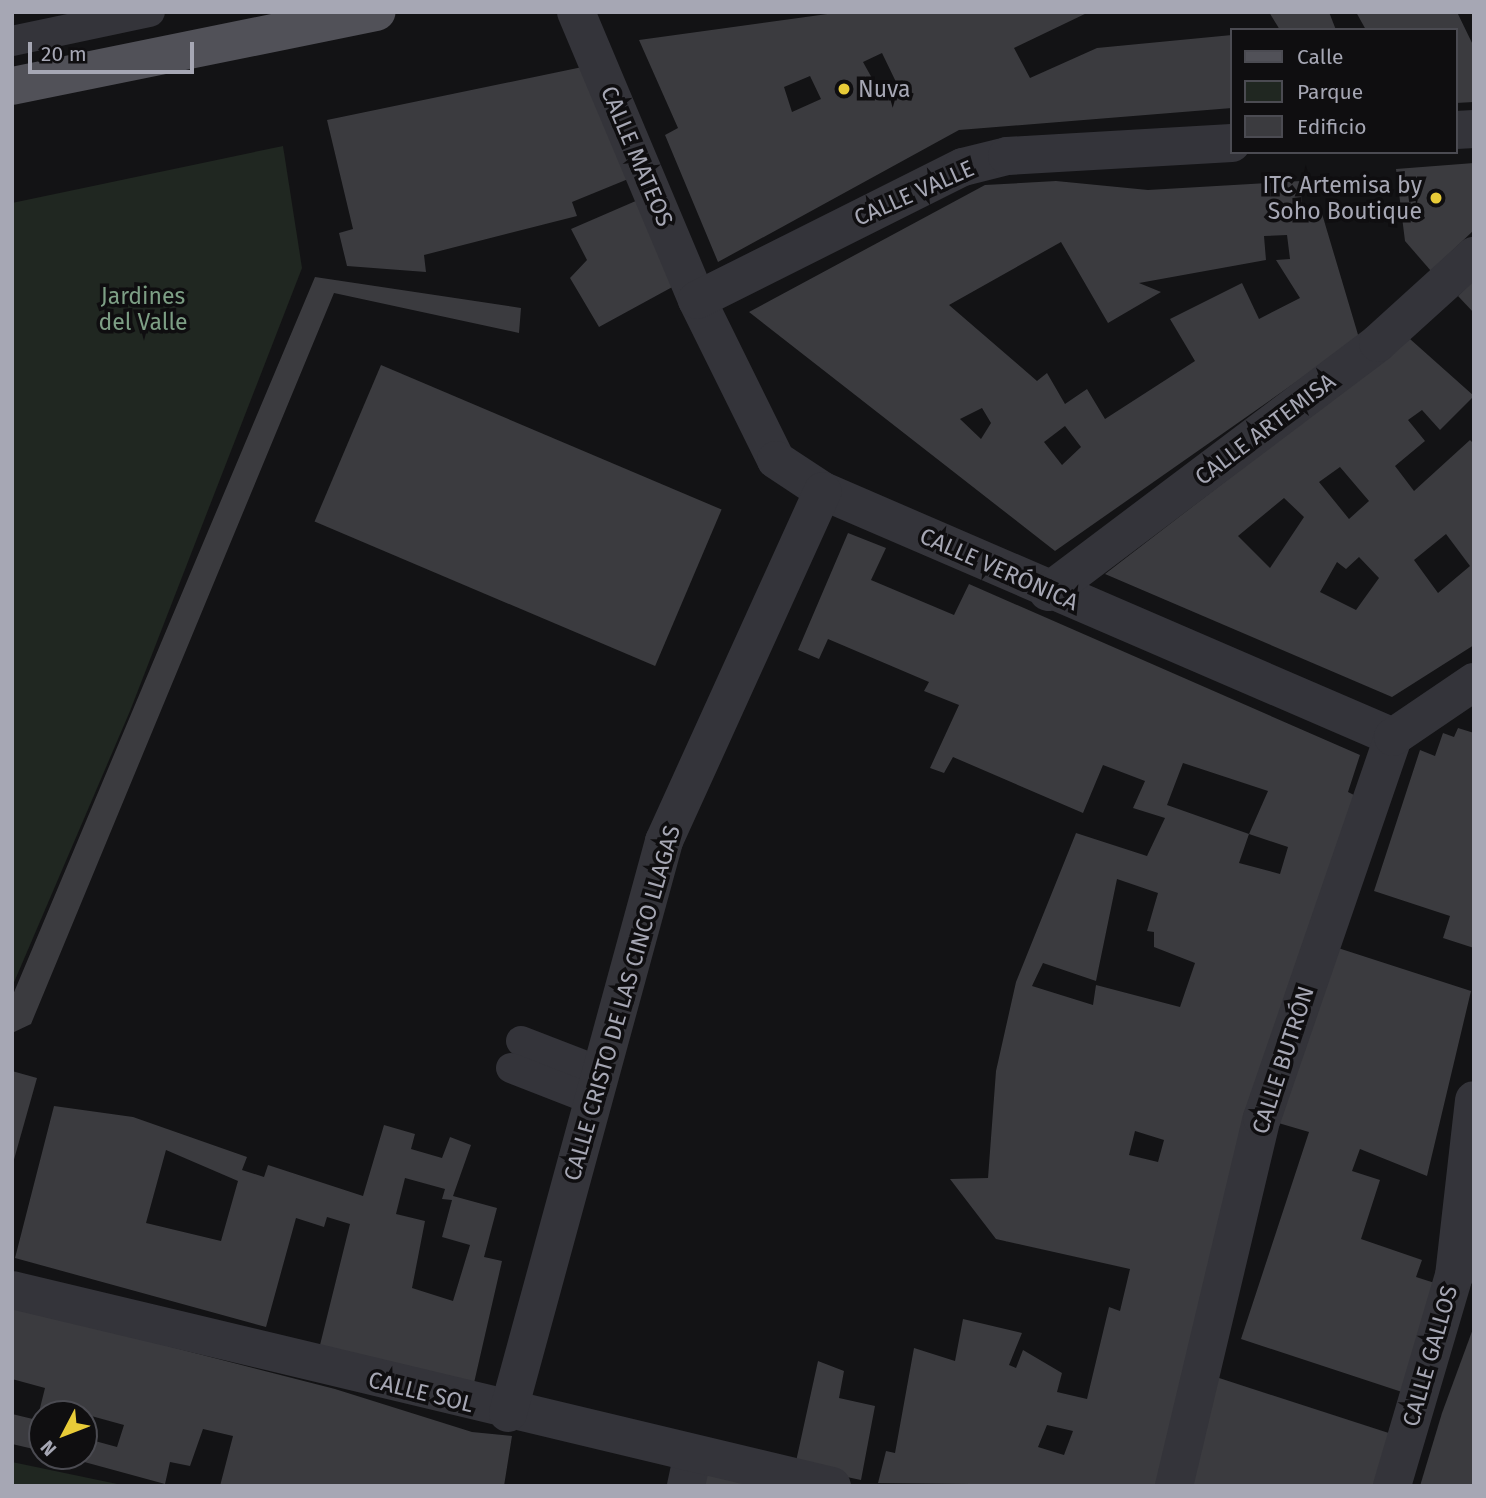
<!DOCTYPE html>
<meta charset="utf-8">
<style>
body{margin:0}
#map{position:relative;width:1486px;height:1498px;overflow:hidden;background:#131315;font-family:"Fira Sans",sans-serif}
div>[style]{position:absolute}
.green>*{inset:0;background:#202721}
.building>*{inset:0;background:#3b3b3f;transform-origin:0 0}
.service>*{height:30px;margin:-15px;padding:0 15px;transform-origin:15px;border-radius:15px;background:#34343a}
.pedestrian>*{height:38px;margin:-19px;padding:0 19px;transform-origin:19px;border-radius:19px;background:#34343a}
.minor>*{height:38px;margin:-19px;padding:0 19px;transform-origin:19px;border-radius:19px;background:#34343a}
.primary>*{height:38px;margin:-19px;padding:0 19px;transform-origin:19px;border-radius:19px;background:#515158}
.dots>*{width:19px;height:19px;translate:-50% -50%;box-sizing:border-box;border:4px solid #0f0e10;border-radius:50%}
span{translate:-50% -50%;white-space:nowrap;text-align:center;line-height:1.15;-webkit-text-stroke:7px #0f0e10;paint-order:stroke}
.poi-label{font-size:23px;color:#a6a7b4}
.left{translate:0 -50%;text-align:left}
.right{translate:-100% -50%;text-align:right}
.street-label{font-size:23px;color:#a6a7b4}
.park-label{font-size:23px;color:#7d9f85}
.frame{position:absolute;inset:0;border:14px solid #a6a7b4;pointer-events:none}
.legend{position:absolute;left:1230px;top:28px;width:228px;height:126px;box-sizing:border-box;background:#0f0e10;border:2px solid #4b4b52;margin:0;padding:9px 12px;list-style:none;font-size:21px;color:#a6a7b4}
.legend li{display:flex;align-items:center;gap:14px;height:35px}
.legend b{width:35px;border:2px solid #4b4b52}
.north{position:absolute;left:28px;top:1400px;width:70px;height:70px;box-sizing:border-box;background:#0f0e10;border:2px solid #4b4b52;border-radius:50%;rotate:228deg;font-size:19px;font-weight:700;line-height:28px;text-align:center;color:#a6a7b4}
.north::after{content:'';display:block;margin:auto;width:24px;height:32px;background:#e8cb38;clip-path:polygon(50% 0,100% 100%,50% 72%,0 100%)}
.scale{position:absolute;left:28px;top:42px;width:166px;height:32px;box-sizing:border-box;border:4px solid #a6a7b4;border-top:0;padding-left:9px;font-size:21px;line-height:24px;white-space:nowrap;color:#a6a7b4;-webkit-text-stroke:5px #0f0e10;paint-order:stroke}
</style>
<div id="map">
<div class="green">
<i style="clip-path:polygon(283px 146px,302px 268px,130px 711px,12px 987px,12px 203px)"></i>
<i style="clip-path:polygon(12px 1462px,122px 1485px,125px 1486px,12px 1486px)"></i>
</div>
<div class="building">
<i style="clip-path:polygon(evenodd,842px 12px,1089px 12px,1014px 48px,1030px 78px,1097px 48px,1232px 35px,1232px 108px,959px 130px,718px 262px,665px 135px,678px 128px,639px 40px,842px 12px,882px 53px,896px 82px,878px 89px,863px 62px,882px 53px,842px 12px,810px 76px,821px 99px,792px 112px,784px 87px,810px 76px)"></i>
<i style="clip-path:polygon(1269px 12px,1329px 12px,1336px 30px,1280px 30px)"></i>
<i style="clip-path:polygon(1356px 12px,1457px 12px,1474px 47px,1474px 102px,1456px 103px,1456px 30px,1366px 30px)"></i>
<i style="clip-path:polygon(592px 65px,638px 175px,572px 202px,577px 216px,424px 255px,426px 272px,347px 266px,339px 233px,353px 229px,327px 120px)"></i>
<i style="clip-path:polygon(1474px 163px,1474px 230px,1431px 271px,1405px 241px,1396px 169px)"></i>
<i style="clip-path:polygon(evenodd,1056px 181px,1148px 190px,1301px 181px,1302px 210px,1320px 207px,1359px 338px,1055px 551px,749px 312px,985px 185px,1056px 181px,1287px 235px,1290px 259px,1276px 260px,1300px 298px,1259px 319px,1242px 283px,1170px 319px,1195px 361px,1105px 419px,1087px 389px,1065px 404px,1047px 373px,1037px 381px,949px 305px,1061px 242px,1108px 323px,1161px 292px,1139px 283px,1266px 260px,1264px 236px,1287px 235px,1056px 181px,982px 408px,991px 423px,981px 439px,960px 419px,982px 408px,1056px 181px,1065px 426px,1081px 447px,1062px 465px,1044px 442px,1065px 426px)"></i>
<i style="clip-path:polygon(638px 200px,676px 285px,599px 327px,570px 278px,587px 260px,571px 229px)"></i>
<i style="clip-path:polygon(315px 277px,521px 308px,519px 333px,334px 293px,31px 1024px,12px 1033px,12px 997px)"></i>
<i style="clip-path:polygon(1474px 280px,1474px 313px,1458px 296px)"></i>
<i style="clip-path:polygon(evenodd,1410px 339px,1474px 396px,1440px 430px,1422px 410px,1408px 420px,1425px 441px,1395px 466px,1414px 491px,1470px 440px,1474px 444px,1474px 645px,1392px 697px,1105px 574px,1410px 339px,1340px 467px,1369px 501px,1349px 519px,1319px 482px,1340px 467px,1410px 339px,1284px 498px,1304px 517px,1270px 568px,1238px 536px,1284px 498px,1410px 339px,1446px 534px,1470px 566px,1438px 593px,1414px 560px,1446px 534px,1410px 339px,1359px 557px,1379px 578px,1356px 610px,1320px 592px,1337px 562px,1346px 569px,1359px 557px)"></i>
<i style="left:381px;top:365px;width:370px;height:170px;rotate:23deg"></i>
<i style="clip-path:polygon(evenodd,848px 533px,886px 548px,871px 580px,954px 615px,969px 584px,1360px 755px,1348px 792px,1358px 797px,1156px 1486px,878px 1483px,886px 1451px,895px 1453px,914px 1348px,955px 1361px,963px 1319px,1022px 1333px,1009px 1365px,1016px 1368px,1023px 1350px,1062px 1373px,1057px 1392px,1087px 1399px,1109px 1307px,1120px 1311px,1130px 1269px,996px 1239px,950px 1179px,988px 1178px,996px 1071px,1016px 982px,1076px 833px,1147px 856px,1165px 818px,1133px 808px,1145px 781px,1103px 765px,1083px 813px,953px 757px,944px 773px,930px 768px,959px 705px,924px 691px,929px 682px,828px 639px,819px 659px,798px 650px,848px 533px,1183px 763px,1268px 791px,1249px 834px,1288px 847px,1280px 874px,1239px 863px,1249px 834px,1167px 805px,1183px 763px,848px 533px,1117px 879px,1158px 893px,1147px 931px,1154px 932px,1154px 947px,1195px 963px,1180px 1007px,1096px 985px,1093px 1005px,1032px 986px,1043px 963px,1096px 981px,1117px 879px,848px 533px,1135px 1131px,1164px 1140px,1158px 1162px,1129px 1155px,1135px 1131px,848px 533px,1047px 1425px,1073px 1431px,1064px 1455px,1038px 1447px,1047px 1425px)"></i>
<i style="clip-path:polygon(1458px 728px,1474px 733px,1474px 948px,1443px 938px,1450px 916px,1374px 891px,1420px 750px,1435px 756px,1443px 733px,1454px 737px)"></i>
<i style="clip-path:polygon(1335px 947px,1471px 991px,1427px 1176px,1360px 1149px,1352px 1171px,1380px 1180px,1361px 1239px,1422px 1260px,1416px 1277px,1441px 1285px,1405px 1393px,1241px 1339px,1309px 1132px,1275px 1122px)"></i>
<i style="clip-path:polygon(12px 1071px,37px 1078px,13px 1163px,12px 1163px)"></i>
<i style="clip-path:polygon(evenodd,54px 1106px,133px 1117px,247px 1157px,242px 1170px,264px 1177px,268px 1165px,363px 1196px,384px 1125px,415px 1134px,411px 1149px,442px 1158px,450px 1137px,471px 1145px,453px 1196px,497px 1208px,484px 1257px,502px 1261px,474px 1383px,320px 1345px,350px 1224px,327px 1217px,324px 1227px,296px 1218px,266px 1327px,15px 1258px,54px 1106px,166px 1150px,238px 1181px,221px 1241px,146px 1223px,166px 1150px,54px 1106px,405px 1178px,445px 1189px,442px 1199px,452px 1200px,442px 1237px,470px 1245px,453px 1301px,412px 1288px,425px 1221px,396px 1214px,405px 1178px)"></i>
<i style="clip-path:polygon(12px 1306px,335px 1389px,472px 1432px,512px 1436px,504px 1486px,220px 1486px,233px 1436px,203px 1429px,190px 1466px,170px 1462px,165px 1484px,66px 1457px,84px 1456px,84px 1438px,117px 1447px,124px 1425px,84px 1414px,42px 1414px,42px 1451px,12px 1444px,12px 1414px,37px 1420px,45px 1388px,12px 1379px)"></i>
<i style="clip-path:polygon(1474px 1326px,1474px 1486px,1420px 1486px,1442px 1413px)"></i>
<i style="clip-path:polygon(818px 1361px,844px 1371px,839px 1398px,875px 1406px,861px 1480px,795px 1466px)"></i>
<i style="clip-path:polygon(1213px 1376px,1398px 1436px,1382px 1486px,1187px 1486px)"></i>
<i style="clip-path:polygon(704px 1473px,762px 1486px,701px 1486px)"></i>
</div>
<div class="service">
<i style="left:12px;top:41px;width:141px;rotate:-11.9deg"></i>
<i style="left:521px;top:1041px;width:86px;rotate:21.2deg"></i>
<i style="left:511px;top:1068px;width:88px;rotate:21.3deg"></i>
</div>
<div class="pedestrian">
<i style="left:686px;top:1486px;width:30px;rotate:-78deg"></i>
<i style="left:1392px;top:1486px;width:219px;rotate:-73.6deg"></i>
</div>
<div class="minor">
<i style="left:576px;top:12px;width:312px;rotate:67.2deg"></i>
<i style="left:697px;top:300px;width:178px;rotate:63.7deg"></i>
<i style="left:776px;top:460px;width:56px;rotate:33.4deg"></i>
<i style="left:823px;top:491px;width:621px;rotate:23.34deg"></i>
<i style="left:1456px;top:130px;width:18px;rotate:-3deg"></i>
<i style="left:697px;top:300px;width:297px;rotate:-26.6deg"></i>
<i style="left:963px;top:167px;width:45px;rotate:-14deg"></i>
<i style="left:1007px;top:156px;width:225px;rotate:-3.3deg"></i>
<i style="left:1048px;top:592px;width:413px;rotate:-37deg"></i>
<i style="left:1378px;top:343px;width:130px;rotate:-42.2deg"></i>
<i style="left:1454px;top:1276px;width:177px;rotate:-83.5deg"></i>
<i style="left:12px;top:1290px;width:843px;rotate:13.44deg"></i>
<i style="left:508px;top:1413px;width:593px;rotate:-74.74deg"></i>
<i style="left:664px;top:841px;width:384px;rotate:-65.6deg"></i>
<i style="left:1174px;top:1486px;width:378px;rotate:-76.6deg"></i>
<i style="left:1262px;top:1118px;width:403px;rotate:-71deg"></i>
<i style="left:1393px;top:737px;width:98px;rotate:-34.2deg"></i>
</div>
<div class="primary">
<i style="left:12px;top:86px;width:372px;rotate:-11.5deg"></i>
</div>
<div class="dots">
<i style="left:844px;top:89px;background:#e8cb38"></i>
<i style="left:1436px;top:198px;background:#e8cb38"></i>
</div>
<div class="poi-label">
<span class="left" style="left:858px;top:89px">Nuva</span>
<span class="right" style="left:1422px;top:198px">ITC Artemisa by<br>Soho Boutique</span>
</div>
<div class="street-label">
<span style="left:637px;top:156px;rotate:67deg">CALLE MATEOS</span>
<span style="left:914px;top:193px;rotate:-24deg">CALLE VALLE</span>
<span style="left:1265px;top:429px;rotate:-37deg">CALLE ARTEMISA</span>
<span style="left:999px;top:569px;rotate:24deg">CALLE VERÓNICA</span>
<span style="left:622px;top:1003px;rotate:-74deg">CALLE CRISTO DE LAS CINCO LLAGAS</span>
<span style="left:1283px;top:1060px;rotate:-72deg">CALLE BUTRÓN</span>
<span style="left:1430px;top:1356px;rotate:-74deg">CALLE GALLOS</span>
<span style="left:421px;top:1392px;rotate:14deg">CALLE SOL</span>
</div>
<div class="park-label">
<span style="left:143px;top:309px">Jardines<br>del Valle</span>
</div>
<div class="frame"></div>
<ul class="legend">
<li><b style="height:9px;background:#515158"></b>Calle</li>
<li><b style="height:19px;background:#202721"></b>Parque</li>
<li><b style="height:19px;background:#3b3b3f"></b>Edificio</li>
</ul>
<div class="north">N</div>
<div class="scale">20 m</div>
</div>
